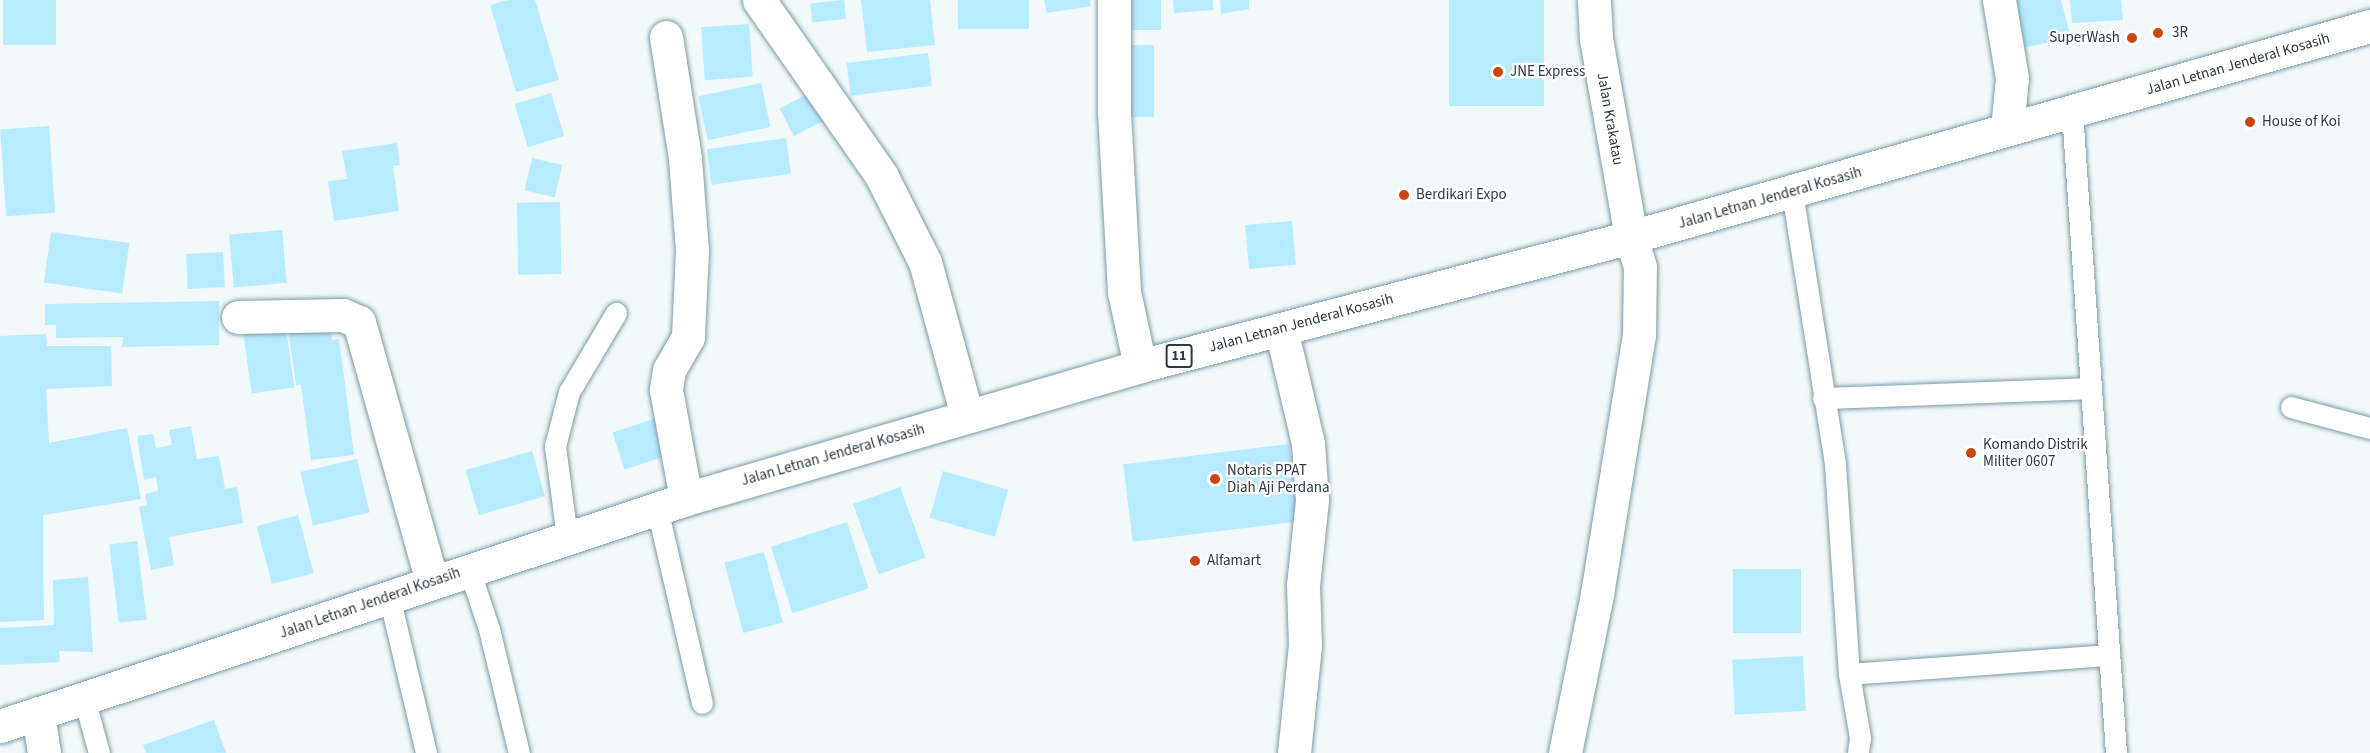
<!DOCTYPE html>
<style>
body{margin:0}
#map{position:relative;width:2370px;height:753px;overflow:hidden;background:#f2f9fb;font-family:"Source Sans 3",sans-serif}
div>[style]{position:absolute}
.building>*{inset:0;background:#b7ebff;transform-origin:0 0}
.roads{filter:drop-shadow(0 0 2px #7c9ba7) drop-shadow(0 0 2px #7c9ba7)}
.service>*{height:21px;margin:-10.5px;padding:0 10.5px;transform-origin:10.5px;border-radius:10.5px;background:#fff}
.minor>*{height:33px;margin:-16.5px;padding:0 16.5px;transform-origin:16.5px;border-radius:16.5px;background:#fff}
.trunk>*{height:33px;margin:-16.5px;padding:0 16.5px;transform-origin:16.5px;border-radius:16.5px;background:#fff}
.dots>*{width:16px;height:16px;translate:-50% -50%;box-sizing:border-box;border:3px solid #fff;border-radius:50%}
span{translate:-50% -50%;white-space:nowrap;text-align:center;line-height:1.15;-webkit-text-stroke:4.5px #fff;paint-order:stroke}
.shield-label span{padding:2px 4px;background:#fff;border:2px solid;border-radius:4px;-webkit-text-stroke-width:0}
.shield-label{font-size:14px;color:#2c393e;font-weight:700}
.poi-label{font-size:15px;color:#2c393e}
.left{translate:0 -50%;text-align:left}
.right{translate:-100% -50%;text-align:right}
.street-label{font-size:15px;color:#2c393e}
</style>
<div id="map">
<div class="building">
<i style="left:3px;top:0;width:53px;height:45px"></i>
<i style="clip-path:polygon(508px 0,535px 0,559px 80px,516px 92px,490px 5px)"></i>
<i style="left:844px;top:0;width:19px;height:34px;rotate:84deg"></i>
<i style="clip-path:polygon(861px 0,930px 0,935px 45px,867px 52px)"></i>
<i style="left:958px;top:0;width:71px;height:29px"></i>
<i style="clip-path:polygon(1044px 0,1090px 0,1091px 6px,1047px 13px)"></i>
<i style="left:1127px;top:0;width:34px;height:30px"></i>
<i style="clip-path:polygon(1173px 0,1213px 0,1213px 10px,1174px 13px)"></i>
<i style="clip-path:polygon(1220px 0,1249px 0,1249px 9px,1221px 14px)"></i>
<i style="left:1449px;top:0;width:95px;height:106px"></i>
<i style="clip-path:polygon(2010px 0,2061px 0,2071px 38px,2022px 48px)"></i>
<i style="clip-path:polygon(2070px 0,2121px 0,2123px 20px,2072px 23px)"></i>
<i style="left:749px;top:24px;width:53px;height:48px;rotate:86deg"></i>
<i style="left:1121px;top:45px;width:33px;height:72px"></i>
<i style="left:928px;top:53px;width:33px;height:82px;rotate:83deg"></i>
<i style="left:761px;top:83px;width:45px;height:64px;rotate:78deg"></i>
<i style="left:551px;top:93px;width:45px;height:38px;rotate:73deg"></i>
<i style="left:810px;top:93px;width:31px;height:34px;rotate:63deg"></i>
<i style="left:49px;top:126px;width:87px;height:49px;rotate:86deg"></i>
<i style="left:786px;top:138px;width:36px;height:80px;rotate:82deg"></i>
<i style="clip-path:polygon(397px 143px,400px 165px,393px 166px,399px 211px,334px 221px,328px 181px,347px 179px,342px 151px)"></i>
<i style="left:532px;top:158px;width:31px;height:33px;rotate:13deg"></i>
<i style="left:560px;top:202px;width:72px;height:43px;rotate:89deg"></i>
<i style="left:1292px;top:221px;width:44px;height:47px;rotate:85deg"></i>
<i style="left:282px;top:230px;width:53px;height:53px;rotate:85deg"></i>
<i style="left:51px;top:232px;width:79px;height:51px;rotate:8deg"></i>
<i style="left:223px;top:252px;width:35px;height:37px;rotate:87deg"></i>
<i style="clip-path:polygon(219px 301px,219px 345px,122px 347px,123px 337px,56px 338px,56px 325px,45px 325px,45px 304px)"></i>
<i style="clip-path:polygon(330px 323px,332px 340px,339px 339px,354px 455px,311px 460px,301px 384px,296px 385px,288px 328px)"></i>
<i style="left:286px;top:328px;width:60px;height:43px;rotate:82deg"></i>
<i style="clip-path:polygon(46px 334px,47px 346px,111px 346px,112px 386px,46px 389px,49px 443px,127px 428px,141px 499px,43px 515px,44px 620px,0 622px,0 336px)"></i>
<i style="left:660px;top:417px;width:39px;height:50px;rotate:72deg"></i>
<i style="clip-path:polygon(191px 426px,197px 459px,219px 456px,225px 489px,237px 487px,243px 523px,169px 537px,174px 565px,151px 570px,139px 507px,147px 505px,145px 494px,158px 491px,156px 477px,144px 480px,137px 436px,153px 434px,156px 448px,172px 445px,169px 430px)"></i>
<i style="left:1289px;top:444px;width:78px;height:167px;rotate:83deg"></i>
<i style="left:532px;top:451px;width:47px;height:69px;rotate:74deg"></i>
<i style="left:357px;top:459px;width:55px;height:58px;rotate:77deg"></i>
<i style="left:943px;top:471px;width:68px;height:49px;rotate:16deg"></i>
<i style="left:900px;top:487px;width:75px;height:50px;rotate:70deg"></i>
<i style="left:298px;top:515px;width:60px;height:43px;rotate:75deg"></i>
<i style="left:847px;top:522px;width:70px;height:80px;rotate:72deg"></i>
<i style="left:137px;top:541px;width:79px;height:28px;rotate:83deg"></i>
<i style="left:764px;top:552px;width:73px;height:41px;rotate:75deg"></i>
<i style="left:1801px;top:569px;width:64px;height:68px;rotate:90deg"></i>
<i style="clip-path:polygon(88px 577px,93px 652px,59px 651px,60px 662px,0 665px,0 628px,54px 625px,53px 580px)"></i>
<i style="left:1803px;top:656px;width:55px;height:71px;rotate:87deg"></i>
<i style="clip-path:polygon(214px 720px,226px 753px,146px 753px,143px 745px)"></i>
</div>
<div class="roads">
<div class="service">
<i style="left:2072px;top:111px;width:644px;rotate:86.08deg"></i>
<i style="left:1792px;top:192px;width:275px;rotate:81deg"></i>
<i style="left:1835px;top:464px;width:210px;rotate:86.2deg"></i>
<i style="left:1849px;top:674px;width:65px;rotate:80.2deg"></i>
<i style="left:1860px;top:738px;width:15px;rotate:98deg"></i>
<i style="left:1823px;top:398px;width:267px;rotate:-2.1deg"></i>
<i style="left:2291px;top:407px;width:82px;rotate:14.9deg"></i>
<i style="left:657px;top:508px;width:200px;rotate:77deg"></i>
<i style="left:567px;top:537px;width:92px;rotate:-97.5deg"></i>
<i style="left:555px;top:446px;width:56px;rotate:-75.5deg"></i>
<i style="left:569px;top:392px;width:92px;rotate:-59.3deg"></i>
<i style="left:469px;top:569px;width:63px;rotate:71.6deg"></i>
<i style="left:489px;top:629px;width:128px;rotate:76.4deg"></i>
<i style="left:389px;top:596px;width:161px;rotate:76.7deg"></i>
<i style="left:1849px;top:674px;width:261px;rotate:-4.2deg"></i>
<i style="left:84px;top:698px;width:57px;rotate:74.7deg"></i>
</div>
<div class="minor">
<i style="left:759px;top:0;width:213px;rotate:55.1deg"></i>
<i style="left:881px;top:175px;width:97px;rotate:63.2deg"></i>
<i style="left:925px;top:262px;width:160px;rotate:74.7deg"></i>
<i style="left:1114px;top:0;width:112px;rotate:90deg"></i>
<i style="left:1114px;top:112px;width:180px;rotate:86.8deg"></i>
<i style="left:1124px;top:292px;width:76px;rotate:77.8deg"></i>
<i style="left:1999px;top:0;width:79px;rotate:80.5deg"></i>
<i style="left:2012px;top:78px;width:51px;rotate:95.6deg"></i>
<i style="left:666px;top:37px;width:123px;rotate:81.1deg"></i>
<i style="left:685px;top:159px;width:92px;rotate:85.6deg"></i>
<i style="left:692px;top:251px;width:86px;rotate:92.7deg"></i>
<i style="left:688px;top:337px;width:38px;rotate:120deg"></i>
<i style="left:669px;top:370px;width:20px;rotate:99deg"></i>
<i style="left:666px;top:390px;width:111px;rotate:79.6deg"></i>
<i style="left:238px;top:317px;width:105px;rotate:-1.1deg"></i>
<i style="left:343px;top:315px;width:17px;rotate:24deg"></i>
<i style="left:359px;top:322px;width:269px;rotate:74.3deg"></i>
<i style="left:1281px;top:329px;width:117px;rotate:76.7deg"></i>
<i style="left:1308px;top:443px;width:57px;rotate:86deg"></i>
<i style="left:1312px;top:500px;width:85px;rotate:96deg"></i>
<i style="left:1303px;top:585px;width:60px;rotate:88.1deg"></i>
<i style="left:1305px;top:645px;width:109px;rotate:95.8deg"></i>
<i style="left:38px;top:713px;width:40px;rotate:81.5deg"></i>
<i style="left:1565px;top:753px;width:162px;rotate:-78.6deg"></i>
<i style="left:1597px;top:594px;width:262px;rotate:-80.8deg"></i>
<i style="left:1639px;top:335px;width:68px;rotate:-89.2deg"></i>
<i style="left:1640px;top:267px;width:31px;rotate:-107deg"></i>
<i style="left:1631px;top:237px;width:201px;rotate:-100deg"></i>
<i style="left:1596px;top:39px;width:39px;rotate:-93deg"></i>
</div>
<div class="trunk">
<i style="left:0;top:726px;width:723px;rotate:-18.31deg"></i>
<i style="left:686px;top:499px;width:473px;rotate:-16.3deg"></i>
<i style="left:1140px;top:366px;width:508px;rotate:-14.72deg"></i>
<i style="left:1631px;top:237px;width:769px;rotate:-15.94deg"></i>
</div>
</div>
<div class="dots">
<i style="left:2158px;top:33px;background:#cc4510"></i>
<i style="left:2132px;top:38px;background:#cc4510"></i>
<i style="left:1498px;top:72px;background:#cc4510"></i>
<i style="left:2250px;top:122px;background:#cc4510"></i>
<i style="left:1404px;top:195px;background:#cc4510"></i>
<i style="left:1971px;top:453px;background:#cc4510"></i>
<i style="left:1215px;top:479px;background:#cc4510"></i>
<i style="left:1195px;top:561px;background:#cc4510"></i>
</div>
<div class="shield-label">
<span style="left:1179px;top:356px">11</span>
</div>
<div class="poi-label">
<span class="left" style="left:2172px;top:33px">3R</span>
<span class="right" style="left:2120px;top:38px">SuperWash</span>
<span class="left" style="left:1510px;top:72px">JNE Express</span>
<span class="left" style="left:2262px;top:122px">House of Koi</span>
<span class="left" style="left:1416px;top:195px">Berdikari Expo</span>
<span class="left" style="left:1983px;top:453px">Komando Distrik<br>Militer 0607</span>
<span class="left" style="left:1227px;top:479px">Notaris PPAT<br>Diah Aji Perdana</span>
<span class="left" style="left:1207px;top:561px">Alfamart</span>
</div>
<div class="street-label">
<span style="left:2238px;top:64px;rotate:-16deg">Jalan Letnan Jenderal Kosasih</span>
<span style="left:1610px;top:119px;rotate:80deg">Jalan Krakatau</span>
<span style="left:1770px;top:198px;rotate:-16deg">Jalan Letnan Jenderal Kosasih</span>
<span style="left:1301px;top:323px;rotate:-15deg">Jalan Letnan Jenderal Kosasih</span>
<span style="left:833px;top:455px;rotate:-16deg">Jalan Letnan Jenderal Kosasih</span>
<span style="left:370px;top:603px;rotate:-19deg">Jalan Letnan Jenderal Kosasih</span>
</div>
</div>
